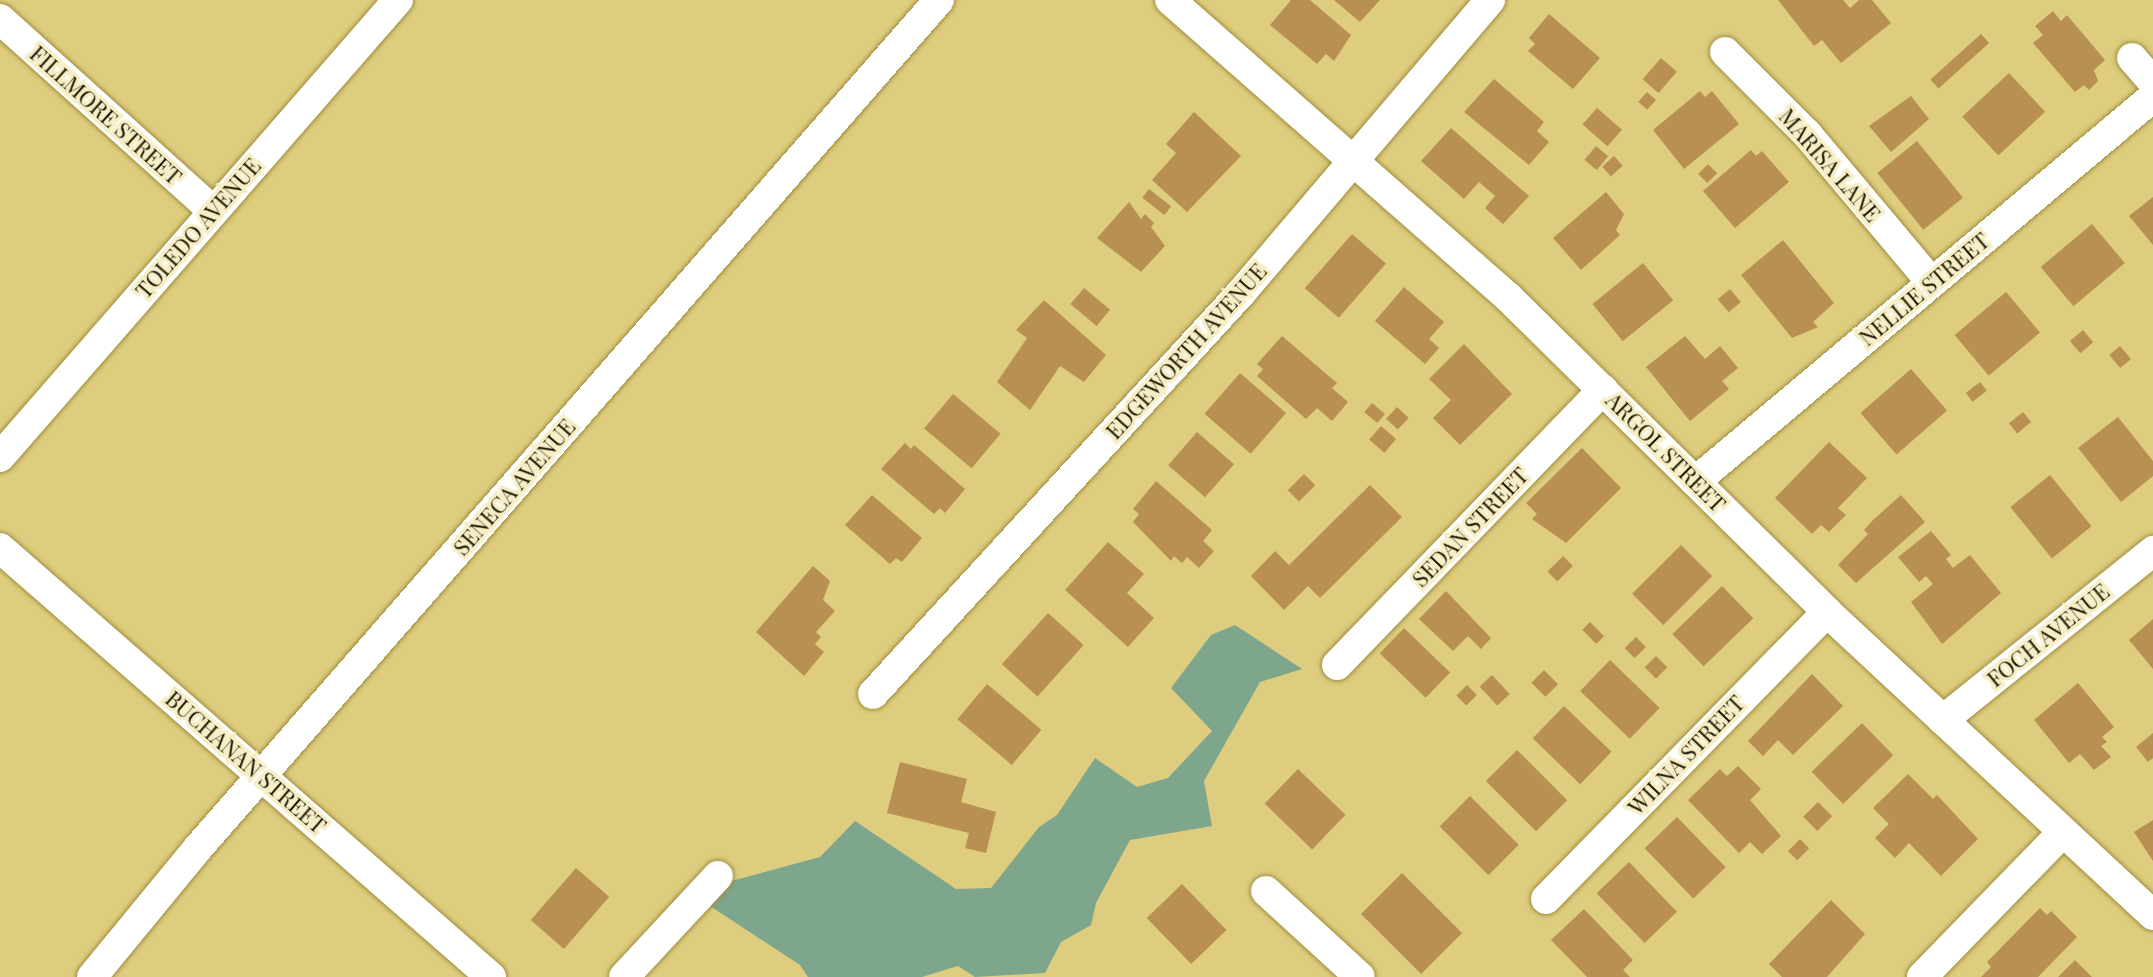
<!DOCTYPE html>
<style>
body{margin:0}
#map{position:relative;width:2153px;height:977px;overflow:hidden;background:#decd7e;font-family:"Playfair Display",serif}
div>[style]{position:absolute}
.green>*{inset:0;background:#7da68d}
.building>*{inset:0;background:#b89051;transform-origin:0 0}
.roads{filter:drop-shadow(0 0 2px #9f8e3f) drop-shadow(0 0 2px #9f8e3f)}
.street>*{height:30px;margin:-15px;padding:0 15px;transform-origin:15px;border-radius:15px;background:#fff}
span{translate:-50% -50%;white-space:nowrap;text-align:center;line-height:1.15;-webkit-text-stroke:7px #f6eec7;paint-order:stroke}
.street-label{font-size:22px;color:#1b1600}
</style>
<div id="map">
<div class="green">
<i style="clip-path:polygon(1235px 625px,1302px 669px,1260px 682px,1204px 781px,1212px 826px,1130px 840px,1096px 903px,1091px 925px,1061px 942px,1045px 973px,975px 977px,958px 966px,922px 977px,808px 977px,800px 965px,707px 904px,724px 883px,820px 857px,855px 821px,956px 889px,991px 888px,1039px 827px,1057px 815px,1095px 758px,1137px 787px,1168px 778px,1212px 731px,1171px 688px,1211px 635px)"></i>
</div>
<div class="building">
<i style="clip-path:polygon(1291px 0,1310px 0,1351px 35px,1334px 61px,1326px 54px,1317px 64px,1270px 25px)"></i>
<i style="clip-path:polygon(1334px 0,1380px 0,1360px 22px)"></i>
<i style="clip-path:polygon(1778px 0,1843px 0,1850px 8px,1859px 0,1872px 0,1891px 23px,1841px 63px,1822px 40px,1814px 46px)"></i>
<i style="clip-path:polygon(2053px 11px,2061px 21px,2067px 15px,2105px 60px,2094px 70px,2098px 81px,2089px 90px,2084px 85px,2075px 92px,2033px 43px,2043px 35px,2035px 26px)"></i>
<i style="clip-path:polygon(1549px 14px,1600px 58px,1573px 89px,1528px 51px,1535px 44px,1529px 38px)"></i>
<i style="left:1981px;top:34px;width:12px;height:68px;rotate:48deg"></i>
<i style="left:1661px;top:58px;width:21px;height:28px;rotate:41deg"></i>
<i style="left:2009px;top:73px;width:53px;height:64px;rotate:47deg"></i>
<i style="clip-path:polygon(1494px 79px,1544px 122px,1537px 131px,1549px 142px,1529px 165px,1464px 112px)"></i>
<i style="clip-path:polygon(1700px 91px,1705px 97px,1712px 91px,1739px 124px,1684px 169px,1653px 130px)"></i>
<i style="left:1647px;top:92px;width:12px;height:13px;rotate:42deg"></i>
<i style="clip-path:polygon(1911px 96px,1929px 119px,1891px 152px,1869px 126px)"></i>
<i style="left:1597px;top:108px;width:33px;height:22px;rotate:41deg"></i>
<i style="clip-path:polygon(1194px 112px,1241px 156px,1187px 212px,1152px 180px,1176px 153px,1166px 144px)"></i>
<i style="clip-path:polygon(1451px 128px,1529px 196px,1503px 224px,1485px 208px,1495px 196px,1479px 182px,1464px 199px,1421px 161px)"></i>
<i style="left:1917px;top:141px;width:73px;height:51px;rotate:51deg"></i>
<i style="left:1596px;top:146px;width:16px;height:18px;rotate:40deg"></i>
<i style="clip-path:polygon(1751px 150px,1756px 156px,1762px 151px,1789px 182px,1735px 228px,1703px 191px)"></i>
<i style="left:1614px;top:156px;width:13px;height:16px;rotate:48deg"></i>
<i style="left:1708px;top:164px;width:13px;height:14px;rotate:45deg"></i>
<i style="left:1149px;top:189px;width:28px;height:11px;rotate:38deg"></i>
<i style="clip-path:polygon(1606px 192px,1624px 214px,1616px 230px,1620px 235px,1581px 270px,1553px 238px)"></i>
<i style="clip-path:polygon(2153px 197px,2153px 245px,2129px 216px)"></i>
<i style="clip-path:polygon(1129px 202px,1141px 219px,1145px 214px,1154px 223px,1151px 227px,1165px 246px,1141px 272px,1097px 238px)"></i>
<i style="left:2092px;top:224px;width:51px;height:67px;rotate:50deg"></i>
<i style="left:1352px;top:234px;width:45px;height:72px;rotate:41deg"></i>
<i style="clip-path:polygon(1783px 240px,1834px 303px,1813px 322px,1818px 327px,1792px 338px,1741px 275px)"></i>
<i style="left:1643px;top:263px;width:48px;height:65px;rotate:51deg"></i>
<i style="clip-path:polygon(1404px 287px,1444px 322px,1429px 339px,1439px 348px,1425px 364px,1375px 321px)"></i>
<i style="left:1084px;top:288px;width:34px;height:21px;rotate:40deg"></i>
<i style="left:1730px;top:289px;width:17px;height:16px;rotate:50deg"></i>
<i style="left:2006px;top:292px;width:53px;height:67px;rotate:50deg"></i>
<i style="clip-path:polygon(1044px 300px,1106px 355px,1084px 382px,1060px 366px,1030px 410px,997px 382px,1027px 338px,1016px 330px)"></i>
<i style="left:2083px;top:330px;width:16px;height:17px;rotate:50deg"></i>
<i style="clip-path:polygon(1282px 336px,1337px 383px,1332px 388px,1348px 402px,1332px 421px,1317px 408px,1306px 419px,1257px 376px,1263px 369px,1257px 364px)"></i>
<i style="clip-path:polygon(1685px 336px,1705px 359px,1720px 346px,1738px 368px,1722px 381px,1729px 389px,1690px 421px,1646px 367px)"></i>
<i style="clip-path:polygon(1464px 344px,1512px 394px,1460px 445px,1433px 418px,1451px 400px,1429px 379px)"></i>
<i style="left:2120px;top:346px;width:17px;height:14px;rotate:50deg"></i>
<i style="left:1911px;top:369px;width:55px;height:67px;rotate:49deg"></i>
<i style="left:1240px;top:373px;width:61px;height:54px;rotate:41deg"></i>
<i style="left:1980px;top:382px;width:11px;height:18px;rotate:52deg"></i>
<i style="left:953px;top:394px;width:62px;height:45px;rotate:40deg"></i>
<i style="left:1372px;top:403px;width:17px;height:12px;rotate:40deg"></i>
<i style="left:1397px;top:407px;width:16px;height:16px;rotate:43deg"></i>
<i style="left:2023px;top:412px;width:13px;height:18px;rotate:51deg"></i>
<i style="clip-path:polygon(2118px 417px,2153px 461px,2153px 476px,2121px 502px,2078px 448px)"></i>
<i style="left:1381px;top:426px;width:20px;height:18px;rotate:41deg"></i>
<i style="left:1197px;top:432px;width:49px;height:44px;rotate:41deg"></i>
<i style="clip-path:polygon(1829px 442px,1867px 478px,1838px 508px,1846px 515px,1829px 532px,1821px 525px,1812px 534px,1775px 498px)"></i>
<i style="clip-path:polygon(905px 443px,911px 449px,914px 445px,965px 489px,945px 513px,940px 508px,934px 514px,881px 469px)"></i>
<i style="clip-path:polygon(1582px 448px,1621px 488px,1566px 543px,1532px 519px,1537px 514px,1526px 503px)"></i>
<i style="left:1304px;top:474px;width:16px;height:23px;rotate:45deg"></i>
<i style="left:2050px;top:475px;width:66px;height:51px;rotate:51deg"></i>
<i style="clip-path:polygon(1156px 481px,1212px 530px,1203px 541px,1214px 551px,1199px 568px,1187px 557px,1182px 563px,1174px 556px,1171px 561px,1133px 522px,1139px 514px,1133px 509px)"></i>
<i style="clip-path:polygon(1370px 485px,1402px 517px,1320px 598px,1308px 586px,1284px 610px,1251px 576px,1275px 551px,1289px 565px)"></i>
<i style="clip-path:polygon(872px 495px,922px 538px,902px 562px,896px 558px,890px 564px,845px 525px)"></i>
<i style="clip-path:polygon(1901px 495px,1925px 522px,1856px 583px,1838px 565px,1868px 534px,1864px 530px,1873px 520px)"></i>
<i style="clip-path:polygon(1931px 531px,1951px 555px,1946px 559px,1953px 568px,1970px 555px,2001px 593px,1942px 644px,1911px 602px,1933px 584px,1926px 576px,1919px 582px,1898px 557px)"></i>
<i style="clip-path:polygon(1108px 542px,1144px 574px,1127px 593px,1154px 618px,1128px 647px,1065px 590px)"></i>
<i style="left:1681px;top:545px;width:44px;height:69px;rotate:45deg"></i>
<i style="left:1563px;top:556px;width:14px;height:22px;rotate:45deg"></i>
<i style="clip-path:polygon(813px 566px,830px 581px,823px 600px,835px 611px,816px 632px,821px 637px,815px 644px,824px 652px,804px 676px,756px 632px)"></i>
<i style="left:1722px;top:586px;width:45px;height:69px;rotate:46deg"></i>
<i style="clip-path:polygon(1446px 591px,1491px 638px,1481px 649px,1468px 636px,1453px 651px,1419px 619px)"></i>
<i style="left:1048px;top:613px;width:48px;height:69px;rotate:42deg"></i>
<i style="clip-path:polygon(2153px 619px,2153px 669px,2129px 640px)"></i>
<i style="left:1590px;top:622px;width:20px;height:11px;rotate:45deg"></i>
<i style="left:1404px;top:628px;width:64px;height:35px;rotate:44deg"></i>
<i style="left:1636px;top:637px;width:14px;height:16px;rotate:45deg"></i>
<i style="left:1656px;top:656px;width:16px;height:16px;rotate:45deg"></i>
<i style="left:1610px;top:660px;width:69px;height:43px;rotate:44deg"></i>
<i style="left:1544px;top:670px;width:20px;height:18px;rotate:45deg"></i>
<i style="clip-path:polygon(1812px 674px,1843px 706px,1793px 755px,1778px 740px,1763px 756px,1748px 741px)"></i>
<i style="left:1492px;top:675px;width:26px;height:17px;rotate:47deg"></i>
<i style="clip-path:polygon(2078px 683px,2114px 727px,2102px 737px,2107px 742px,2101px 746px,2111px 757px,2094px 770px,2080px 754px,2069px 763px,2034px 720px)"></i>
<i style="left:987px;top:684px;width:71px;height:46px;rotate:40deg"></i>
<i style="left:1467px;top:685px;width:14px;height:15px;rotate:45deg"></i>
<i style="left:1564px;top:706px;width:66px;height:45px;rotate:44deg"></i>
<i style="left:1862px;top:723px;width:45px;height:70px;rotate:46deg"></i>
<i style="clip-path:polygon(2153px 733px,2153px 758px,2148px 762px,2136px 747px)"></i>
<i style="left:1517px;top:750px;width:71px;height:44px;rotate:45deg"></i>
<i style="clip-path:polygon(900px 762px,967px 779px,961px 802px,996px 812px,986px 853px,965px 848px,969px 833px,887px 813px)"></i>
<i style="clip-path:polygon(1738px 766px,1761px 789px,1750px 800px,1781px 836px,1762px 854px,1750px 842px,1739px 853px,1688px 800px,1720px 769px,1727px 776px)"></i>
<i style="left:1298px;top:769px;width:66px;height:48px;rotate:44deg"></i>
<i style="clip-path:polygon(1908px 774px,1933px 799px,1937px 795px,1978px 839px,1941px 876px,1909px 843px,1895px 858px,1875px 838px,1889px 824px,1873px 808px)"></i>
<i style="left:1470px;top:796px;width:69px;height:43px;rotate:45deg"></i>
<i style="left:1818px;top:802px;width:20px;height:21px;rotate:45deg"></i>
<i style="left:1677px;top:817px;width:70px;height:45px;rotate:46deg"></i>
<i style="clip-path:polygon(2153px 820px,2153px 861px,2134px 832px)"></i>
<i style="left:1800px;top:839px;width:13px;height:17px;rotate:45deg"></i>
<i style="left:1629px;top:862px;width:69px;height:45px;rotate:46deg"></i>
<i style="left:576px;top:868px;width:44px;height:69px;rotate:41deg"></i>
<i style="left:1402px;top:873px;width:85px;height:58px;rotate:45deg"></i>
<i style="left:1182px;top:884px;width:64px;height:49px;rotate:46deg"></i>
<i style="clip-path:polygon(1831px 900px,1865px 934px,1827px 977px,1782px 977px,1769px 964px)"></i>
<i style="clip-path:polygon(2040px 908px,2047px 915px,2051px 911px,2077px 937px,2038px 977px,1981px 977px,1991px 967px,1987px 962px)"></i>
<i style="clip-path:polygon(1584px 909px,1633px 960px,1623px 970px,1630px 977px,1587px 977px,1551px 940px)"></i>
<i style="clip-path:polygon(2075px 960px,2092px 977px,2058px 977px)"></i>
</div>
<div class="roads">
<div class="street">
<i style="left:1170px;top:0;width:450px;rotate:41.3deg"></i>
<i style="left:1508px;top:297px;width:448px;rotate:44.6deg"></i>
<i style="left:1827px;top:612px;width:445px;rotate:42.9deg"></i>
<i style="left:0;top:19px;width:287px;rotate:42deg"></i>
<i style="left:1725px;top:52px;width:116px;rotate:45deg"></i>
<i style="left:1807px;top:134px;width:193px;rotate:50deg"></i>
<i style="left:2132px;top:58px;width:32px;rotate:49deg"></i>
<i style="left:0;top:457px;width:606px;rotate:-48.95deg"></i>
<i style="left:1696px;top:481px;width:597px;rotate:-40.04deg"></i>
<i style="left:0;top:548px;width:652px;rotate:41.14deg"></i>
<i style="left:1337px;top:665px;width:383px;rotate:-46deg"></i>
<i style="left:873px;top:694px;width:543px;rotate:-47.46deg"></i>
<i style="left:1240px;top:294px;width:386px;rotate:-49.6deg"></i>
<i style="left:1943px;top:720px;width:270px;rotate:-38.8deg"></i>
<i style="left:1266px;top:891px;width:127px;rotate:42.5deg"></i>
<i style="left:1546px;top:899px;width:402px;rotate:-45.6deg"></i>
<i style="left:92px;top:977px;width:167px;rotate:-50.6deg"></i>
<i style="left:198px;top:848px;width:1126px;rotate:-48.85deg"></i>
<i style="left:624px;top:977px;width:138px;rotate:-47.1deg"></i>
<i style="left:1922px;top:977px;width:202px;rotate:-45.8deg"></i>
</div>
</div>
<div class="street-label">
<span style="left:106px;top:115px;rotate:42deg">FILLMORE STREET</span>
<span style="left:1830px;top:165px;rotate:49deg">MARISA LANE</span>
<span style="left:198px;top:228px;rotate:-49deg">TOLEDO AVENUE</span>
<span style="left:1924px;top:289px;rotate:-40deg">NELLIE STREET</span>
<span style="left:1186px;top:351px;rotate:-48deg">EDGEWORTH AVENUE</span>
<span style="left:1666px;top:452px;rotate:45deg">ARGOL STREET</span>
<span style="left:514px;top:487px;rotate:-49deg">SENECA AVENUE</span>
<span style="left:1470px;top:527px;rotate:-46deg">SEDAN STREET</span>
<span style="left:2048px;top:635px;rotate:-39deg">FOCH AVENUE</span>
<span style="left:1686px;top:755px;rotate:-46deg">WILNA STREET</span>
<span style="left:246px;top:762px;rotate:41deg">BUCHANAN STREET</span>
</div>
</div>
